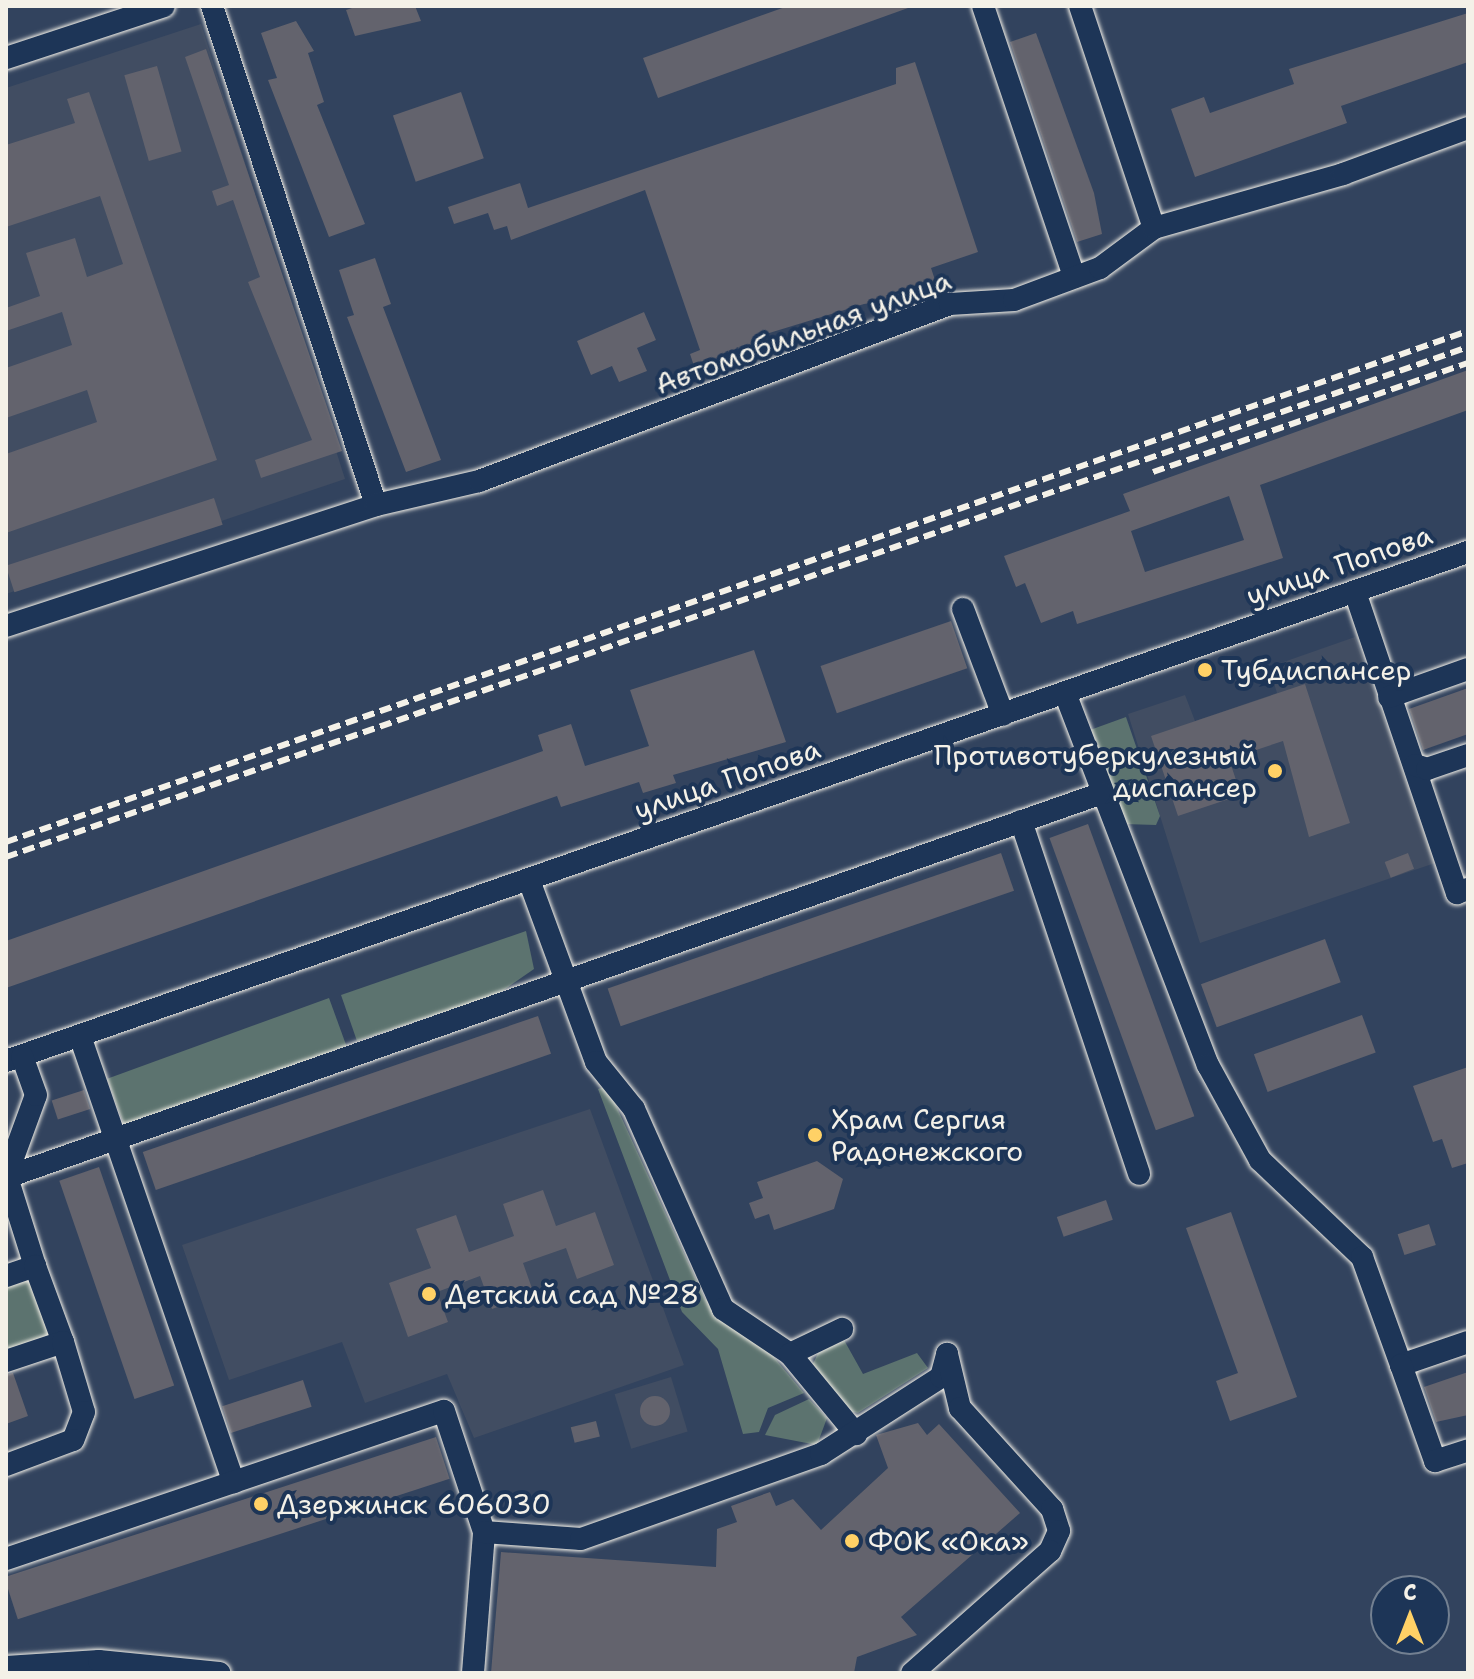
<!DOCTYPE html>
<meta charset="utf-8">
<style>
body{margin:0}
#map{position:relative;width:1474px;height:1679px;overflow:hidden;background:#32435e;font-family:"Shantell Sans",sans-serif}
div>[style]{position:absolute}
.built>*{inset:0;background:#414d62;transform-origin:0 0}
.green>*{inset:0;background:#5c736f;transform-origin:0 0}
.building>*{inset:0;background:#63636d;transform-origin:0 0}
.round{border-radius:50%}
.roads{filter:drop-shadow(0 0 2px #f4f1e8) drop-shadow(0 0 2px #f4f1e8)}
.minor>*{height:22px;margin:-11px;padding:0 11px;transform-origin:11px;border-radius:11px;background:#1d3557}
.rail>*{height:6px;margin-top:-3px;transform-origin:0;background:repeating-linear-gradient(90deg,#f4f1e8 0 12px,transparent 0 18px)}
.dots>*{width:22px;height:22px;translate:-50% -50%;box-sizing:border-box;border:4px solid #1d3557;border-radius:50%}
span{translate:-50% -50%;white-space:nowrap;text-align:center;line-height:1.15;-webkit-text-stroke:8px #1d3557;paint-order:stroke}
.street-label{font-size:28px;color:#f4f1e8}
.poi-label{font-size:28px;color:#f4f1e8}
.left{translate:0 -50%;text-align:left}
.right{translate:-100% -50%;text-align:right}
.frame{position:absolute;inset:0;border:8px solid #f4f1e8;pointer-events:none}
.north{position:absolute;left:1370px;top:1575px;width:80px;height:80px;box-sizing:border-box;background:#1d3557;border:2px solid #738091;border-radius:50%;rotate:0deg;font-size:22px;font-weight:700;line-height:32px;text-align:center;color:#f4f1e8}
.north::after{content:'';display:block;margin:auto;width:28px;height:36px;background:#ffd166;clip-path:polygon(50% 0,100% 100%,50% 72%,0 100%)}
</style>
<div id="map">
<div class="built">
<i style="clip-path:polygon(201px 24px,345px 479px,6px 594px,6px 88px)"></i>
<i style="clip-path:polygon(1355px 637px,1435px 863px,1200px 943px,1128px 714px,1185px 695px,1195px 721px,1277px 693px,1269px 667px)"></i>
<i style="clip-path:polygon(590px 1109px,684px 1365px,474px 1438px,447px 1374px,365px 1403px,342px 1342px,229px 1380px,182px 1245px)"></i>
<i style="left:671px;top:1377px;width:57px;height:59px;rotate:73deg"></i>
</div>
<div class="green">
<i style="clip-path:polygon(1126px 717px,1160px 816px,1156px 825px,1124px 824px,1090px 730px)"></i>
<i style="clip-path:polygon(526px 931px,534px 969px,498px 994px,357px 1041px,341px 995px)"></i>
<i style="left:329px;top:998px;width:51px;height:236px;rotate:70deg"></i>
<i style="clip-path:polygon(607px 1086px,705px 1299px,757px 1337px,804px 1393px,768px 1408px,759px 1432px,743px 1434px,718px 1349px,682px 1312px,598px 1089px)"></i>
<i style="clip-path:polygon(25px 1277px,32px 1280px,50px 1329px,47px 1339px,6px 1355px,6px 1284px)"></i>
<i style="clip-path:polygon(844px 1340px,863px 1374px,917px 1353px,928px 1368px,858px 1413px,849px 1411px,812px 1366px,818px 1353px)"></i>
<i style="clip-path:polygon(809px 1399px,827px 1418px,817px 1445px,765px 1435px,775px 1415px)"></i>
</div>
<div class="building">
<i style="clip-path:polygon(358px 6px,415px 6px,421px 21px,355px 36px,346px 10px)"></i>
<i style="clip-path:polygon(788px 6px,908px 8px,658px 98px,643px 58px)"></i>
<i style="clip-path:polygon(1468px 13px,1468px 62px,1341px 106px,1347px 123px,1195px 177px,1171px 109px,1204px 97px,1210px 113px,1294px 84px,1289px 69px)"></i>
<i style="clip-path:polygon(296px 21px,314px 51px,308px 53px,324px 102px,317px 105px,365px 224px,329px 237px,268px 80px,277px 78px,261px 33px)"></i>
<i style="clip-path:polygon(1036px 33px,1094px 193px,1102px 234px,1077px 242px,1010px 42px)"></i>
<i style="clip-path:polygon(206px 49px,342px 451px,261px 478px,255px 460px,312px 440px,248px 282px,260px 277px,233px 200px,217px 206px,212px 191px,229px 185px,185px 57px)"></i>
<i style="clip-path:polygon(915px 62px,978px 252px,931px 268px,939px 292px,864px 304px,766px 334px,768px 342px,696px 372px,690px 354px,700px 350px,645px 190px,511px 240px,507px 226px,494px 230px,488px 213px,454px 224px,448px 207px,520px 183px,528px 208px,896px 84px,896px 68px)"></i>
<i style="left:157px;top:66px;width:89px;height:34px;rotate:74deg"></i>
<i style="clip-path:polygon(89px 92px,217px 460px,6px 533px,6px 454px,97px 422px,87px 390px,6px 418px,6px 368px,72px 345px,62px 312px,6px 331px,6px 308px,40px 296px,26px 253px,75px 238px,87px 277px,123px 264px,100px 196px,6px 227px,6px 145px,75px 123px,67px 99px)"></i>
<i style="left:461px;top:92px;width:70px;height:72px;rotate:71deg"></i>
<i style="clip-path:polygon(375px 258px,391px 304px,383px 307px,441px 460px,406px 472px,347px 317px,354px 315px,339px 270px)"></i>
<i style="clip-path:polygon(644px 312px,656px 340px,637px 348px,647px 371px,619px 382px,612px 366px,591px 375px,577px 341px)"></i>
<i style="clip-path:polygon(evenodd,1468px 370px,1468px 410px,1260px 485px,1283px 558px,1077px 624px,1073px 611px,1041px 623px,1025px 583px,1016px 587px,1004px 556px,1130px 511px,1123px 494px,1468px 370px,1229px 496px,1244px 540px,1145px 572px,1131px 531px,1229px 496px)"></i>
<i style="left:214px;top:498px;width:28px;height:219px;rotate:72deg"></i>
<i style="left:951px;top:621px;width:50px;height:138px;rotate:71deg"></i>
<i style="clip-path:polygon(754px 650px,786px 742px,673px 775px,676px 783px,643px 793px,639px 782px,561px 807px,557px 796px,6px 988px,6px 941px,543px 751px,538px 735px,571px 724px,585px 766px,649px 746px,630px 690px)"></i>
<i style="clip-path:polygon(1305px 684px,1350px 823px,1309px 837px,1283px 741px,1229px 759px,1241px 795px,1178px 816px,1151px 736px)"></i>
<i style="clip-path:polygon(1468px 688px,1468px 734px,1423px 750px,1409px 709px)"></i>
<i style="left:1088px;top:824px;width:311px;height:41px;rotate:70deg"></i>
<i style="left:1001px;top:853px;width:40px;height:416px;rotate:71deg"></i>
<i style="left:1408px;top:853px;width:17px;height:25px;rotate:69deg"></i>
<i style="left:1325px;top:939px;width:46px;height:132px;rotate:70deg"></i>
<i style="left:1362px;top:1015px;width:40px;height:115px;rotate:70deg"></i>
<i style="left:538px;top:1016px;width:40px;height:418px;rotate:71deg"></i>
<i style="clip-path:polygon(1468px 1067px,1468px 1163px,1452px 1168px,1442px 1139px,1433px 1142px,1413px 1086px)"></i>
<i style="left:84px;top:1090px;width:20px;height:34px;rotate:72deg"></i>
<i style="clip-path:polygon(817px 1161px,843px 1179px,834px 1209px,774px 1230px,769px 1214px,755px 1219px,749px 1203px,763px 1198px,757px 1182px)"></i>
<i style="left:99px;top:1167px;width:231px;height:42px;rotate:71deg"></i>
<i style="clip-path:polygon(543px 1190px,556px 1226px,595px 1212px,614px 1265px,577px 1279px,566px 1248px,523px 1263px,534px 1294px,492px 1309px,480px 1276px,437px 1292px,448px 1322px,408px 1337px,389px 1283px,431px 1268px,416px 1229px,456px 1215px,469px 1252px,514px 1236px,503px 1204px)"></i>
<i style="left:1106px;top:1200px;width:21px;height:52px;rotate:71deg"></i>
<i style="clip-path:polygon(1231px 1212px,1297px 1397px,1230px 1421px,1216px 1381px,1238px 1373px,1186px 1228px)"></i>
<i style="left:1429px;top:1224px;width:22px;height:33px;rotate:72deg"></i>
<i style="clip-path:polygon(1468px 1372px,1468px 1415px,1436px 1422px,1424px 1387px)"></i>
<i style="clip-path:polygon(13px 1373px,28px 1416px,6px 1424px,6px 1375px)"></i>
<i style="left:303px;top:1380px;width:28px;height:85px;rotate:72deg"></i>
<i class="round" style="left:640px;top:1396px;width:30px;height:30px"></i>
<i style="left:596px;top:1421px;width:16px;height:26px;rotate:76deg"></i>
<i style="clip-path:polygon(918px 1423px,927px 1435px,939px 1424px,1020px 1513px,901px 1617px,917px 1635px,857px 1657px,854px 1673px,491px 1673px,501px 1552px,716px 1567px,717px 1529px,737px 1522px,731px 1506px,770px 1492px,776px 1506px,793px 1499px,821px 1530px,888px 1468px,876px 1435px)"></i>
<i style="left:436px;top:1437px;width:44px;height:454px;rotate:72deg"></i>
</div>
<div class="roads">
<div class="minor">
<i style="left:212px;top:6px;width:525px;rotate:71.81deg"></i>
<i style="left:983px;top:6px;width:286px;rotate:71.4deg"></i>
<i style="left:1080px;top:6px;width:234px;rotate:71.6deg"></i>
<i style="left:6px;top:58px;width:166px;rotate:-18.2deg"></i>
<i style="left:1355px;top:592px;width:318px;rotate:71.3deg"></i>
<i style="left:1457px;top:893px;width:12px;rotate:-20deg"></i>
<i style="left:963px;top:609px;width:113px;rotate:69.3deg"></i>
<i style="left:6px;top:626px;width:389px;rotate:-18.1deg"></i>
<i style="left:376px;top:505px;width:106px;rotate:-13.1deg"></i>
<i style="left:479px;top:481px;width:503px;rotate:-20.6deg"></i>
<i style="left:950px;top:304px;width:64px;rotate:-3.6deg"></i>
<i style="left:1014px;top:300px;width:92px;rotate:-20.4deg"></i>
<i style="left:1100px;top:268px;width:67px;rotate:-36.5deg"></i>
<i style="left:1154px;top:228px;width:197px;rotate:-15.9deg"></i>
<i style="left:1343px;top:174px;width:133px;rotate:-20.2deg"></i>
<i style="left:1065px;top:693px;width:399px;rotate:69deg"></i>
<i style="left:1208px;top:1065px;width:108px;rotate:61.3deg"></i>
<i style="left:1260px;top:1160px;width:141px;rotate:43.6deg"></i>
<i style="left:1362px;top:1257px;width:115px;rotate:70.1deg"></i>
<i style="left:1389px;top:697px;width:84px;rotate:-19.5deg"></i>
<i style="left:1415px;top:765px;width:13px;rotate:18deg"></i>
<i style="left:1427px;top:769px;width:43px;rotate:-18.9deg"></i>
<i style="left:1021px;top:821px;width:372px;rotate:71.5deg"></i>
<i style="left:529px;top:880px;width:194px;rotate:69.8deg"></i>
<i style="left:596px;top:1062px;width:60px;rotate:51deg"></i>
<i style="left:634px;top:1109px;width:219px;rotate:66deg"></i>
<i style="left:723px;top:1309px;width:81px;rotate:33.9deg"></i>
<i style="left:790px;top:1354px;width:58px;rotate:-25.7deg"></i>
<i style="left:80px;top:1036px;width:472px;rotate:71deg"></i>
<i style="left:6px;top:1061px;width:1548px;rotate:-19.2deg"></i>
<i style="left:6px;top:1177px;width:87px;rotate:-69.9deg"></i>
<i style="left:36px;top:1095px;width:41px;rotate:-109.7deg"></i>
<i style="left:35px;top:1266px;width:93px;rotate:-107.5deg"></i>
<i style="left:7px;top:1177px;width:1160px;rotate:-19.32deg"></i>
<i style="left:6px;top:1276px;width:31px;rotate:-19deg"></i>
<i style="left:35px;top:1266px;width:81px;rotate:69.8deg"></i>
<i style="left:1468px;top:1342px;width:71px;rotate:161.1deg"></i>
<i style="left:1401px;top:1365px;width:102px;rotate:70.5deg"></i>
<i style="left:1435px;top:1461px;width:35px;rotate:-18deg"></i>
<i style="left:790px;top:1354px;width:104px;rotate:50.5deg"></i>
<i style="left:6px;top:1361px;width:60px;rotate:-18.4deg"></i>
<i style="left:63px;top:1342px;width:73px;rotate:73.3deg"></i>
<i style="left:84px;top:1412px;width:30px;rotate:111deg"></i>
<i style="left:73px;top:1440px;width:72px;rotate:159.5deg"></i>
<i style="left:6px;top:1559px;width:462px;rotate:-18.7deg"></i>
<i style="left:444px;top:1411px;width:127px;rotate:71.7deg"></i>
<i style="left:6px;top:1667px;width:93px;rotate:-3.7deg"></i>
<i style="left:99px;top:1661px;width:121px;rotate:5.7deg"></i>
<i style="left:473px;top:1673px;width:141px;rotate:-85.5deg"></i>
<i style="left:484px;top:1532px;width:97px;rotate:4.1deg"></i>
<i style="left:581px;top:1539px;width:255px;rotate:-19.5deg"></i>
<i style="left:821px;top:1454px;width:143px;rotate:-32.7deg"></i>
<i style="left:941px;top:1377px;width:24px;rotate:-75deg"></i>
<i style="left:947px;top:1354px;width:56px;rotate:76.5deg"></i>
<i style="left:960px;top:1408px;width:137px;rotate:47.7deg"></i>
<i style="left:1052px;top:1509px;width:23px;rotate:72deg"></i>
<i style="left:1059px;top:1531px;width:22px;rotate:114deg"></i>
<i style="left:1050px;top:1551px;width:184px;rotate:138.5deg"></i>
</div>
</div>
<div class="rail">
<i style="left:1153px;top:472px;width:333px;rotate:-19.1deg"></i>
<i style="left:6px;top:842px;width:1549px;rotate:-19.27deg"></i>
<i style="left:6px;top:857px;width:1548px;rotate:-19.23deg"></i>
</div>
<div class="dots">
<i style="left:1205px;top:670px;background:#ffd166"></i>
<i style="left:1275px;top:771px;background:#ffd166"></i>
<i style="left:815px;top:1135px;background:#ffd166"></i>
<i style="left:429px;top:1294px;background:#ffd166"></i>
<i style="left:261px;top:1504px;background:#ffd166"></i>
<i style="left:852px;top:1541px;background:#ffd166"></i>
</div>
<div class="street-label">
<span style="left:803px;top:332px;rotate:-20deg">Автомобильная улица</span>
<span style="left:1339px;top:565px;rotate:-19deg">улица Попова</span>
<span style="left:727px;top:779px;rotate:-19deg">улица Попова</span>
</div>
<div class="poi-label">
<span class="left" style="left:1221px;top:670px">Тубдиспансер</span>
<span class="right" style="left:1257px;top:771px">Противотуберкулезный<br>диспансер</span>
<span class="left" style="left:831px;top:1135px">Храм Сергия<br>Радонежского</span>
<span class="left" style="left:445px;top:1294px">Детский сад №28</span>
<span class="left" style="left:277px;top:1504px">Дзержинск 606030</span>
<span class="left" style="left:868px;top:1541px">ФОК «Ока»</span>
</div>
<div class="frame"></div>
<div class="north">С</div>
</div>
